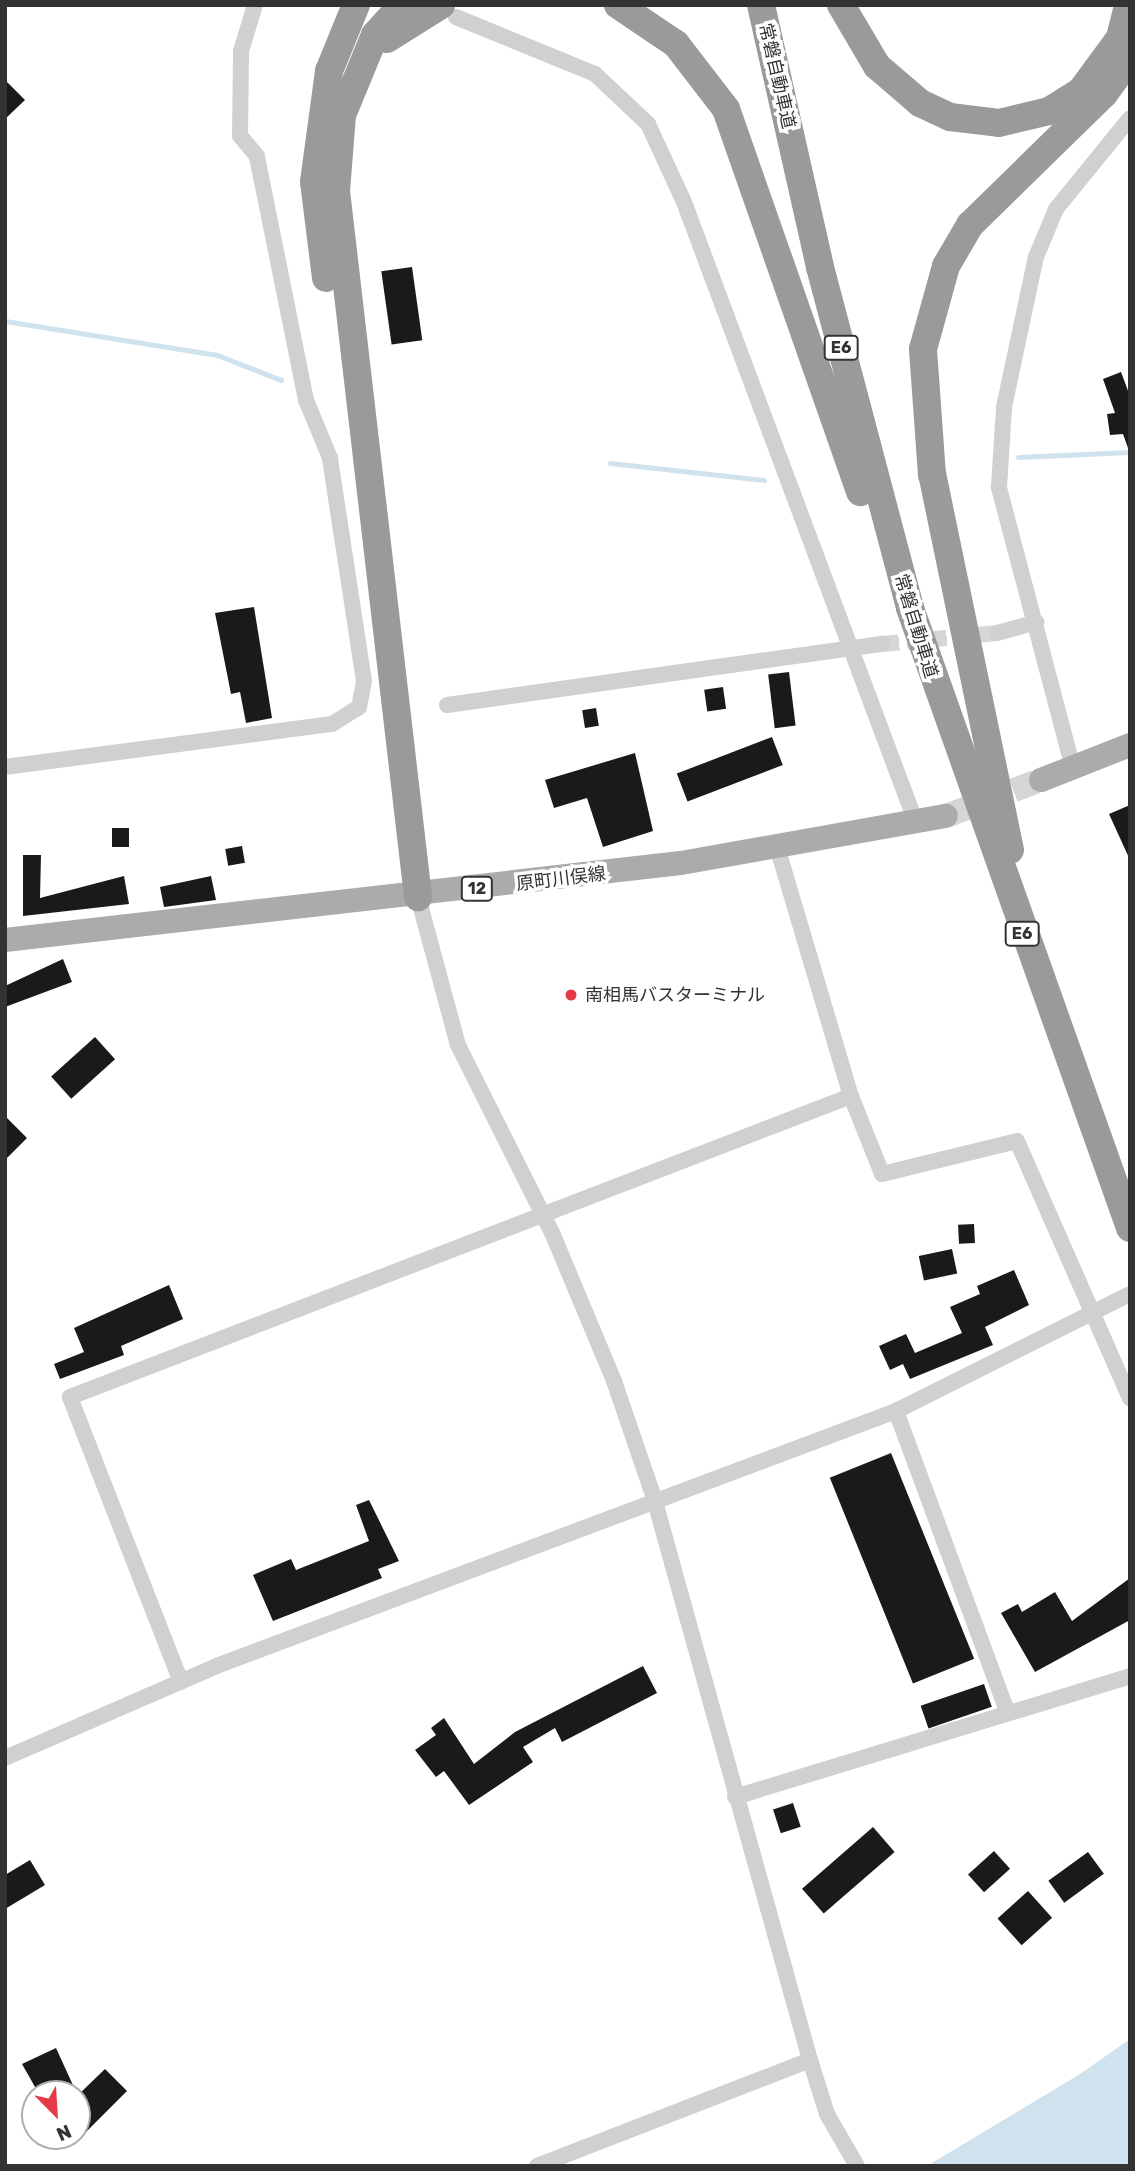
<!DOCTYPE html>
<meta charset="utf-8">
<style>
body{margin:0}
#map{position:relative;width:1135px;height:2171px;overflow:hidden;background:#fff;font-family:Rubik,"Noto Sans JP",sans-serif}
div>[style]{position:absolute}
.water>*{inset:0;background:#cfe2ee}
.stream>*{height:5px;margin:-2.5px;padding:0 2.5px;transform-origin:2.5px;border-radius:2.5px;background:#cfe2ee}
.building>*{inset:0;background:#1a1a1a;transform-origin:0 0}
.minor-tunnel>*{height:16px;margin-top:-8px;transform-origin:0;background:repeating-linear-gradient(90deg,#d6d6d6 0 16px,transparent 0 24px)}
.primary-tunnel>*{height:24px;margin-top:-12px;transform-origin:0;background:repeating-linear-gradient(90deg,#d6d6d6 0 24px,transparent 0 36px)}
.minor>*{height:16px;margin:-8px;padding:0 8px;transform-origin:8px;border-radius:8px;background:#d0d0d0}
.primary>*{height:24px;margin:-12px;padding:0 12px;transform-origin:12px;border-radius:12px;background:#ababab}
.motorway>*{height:28px;margin:-14px;padding:0 14px;transform-origin:14px;border-radius:14px;background:#9a9a9a}
.dots>*{width:19px;height:19px;translate:-50% -50%;box-sizing:border-box;border:4px solid #fff;border-radius:50%}
span{translate:-50% -50%;white-space:nowrap;text-align:center;line-height:1.15;-webkit-text-stroke:7px #fff;paint-order:stroke}
.shield-label span{padding:2px 5px;background:#fff;border:2px solid;border-radius:5px;-webkit-text-stroke-width:0}
.shield-label{font-size:16px;color:#333;font-weight:700}
.street-label{font-size:18px;color:#333}
.poi-label{font-size:18px;color:#333}
.left{translate:0 -50%;text-align:left}
.frame{position:absolute;inset:0;border:7px solid #333;pointer-events:none}
.north{position:absolute;left:21px;top:2080px;width:70px;height:70px;box-sizing:border-box;background:#fff;border:2px solid #adadad;border-radius:50%;rotate:156deg;font-size:19px;font-weight:700;line-height:28px;text-align:center;color:#333}
.north::after{content:'';display:block;margin:auto;width:24px;height:32px;background:#e63946;clip-path:polygon(50% 0,100% 100%,50% 72%,0 100%)}
</style>
<div id="map">
<div class="water">
<i style="clip-path:polygon(1130px 2039px,1130px 2166px,927px 2166px,1080px 2074px)"></i>
</div>
<div class="stream">
<i style="left:5px;top:321px;width:215px;rotate:9.1deg"></i>
<i style="left:217px;top:355px;width:69px;rotate:21.3deg"></i>
<i style="left:1018px;top:457px;width:112px;rotate:-2.6deg"></i>
<i style="left:610px;top:463px;width:155px;rotate:6.3deg"></i>
</div>
<div class="building">
<i style="clip-path:polygon(5px 80px,25px 100px,5px 119px)"></i>
<i style="left:412px;top:267px;width:74px;height:31px;rotate:82deg"></i>
<i style="clip-path:polygon(1121px 372px,1130px 396px,1128px 448px,1123px 434px,1110px 435px,1107px 414px,1115px 413px,1103px 379px)"></i>
<i style="clip-path:polygon(254px 607px,272px 718px,246px 723px,240px 692px,231px 694px,215px 613px)"></i>
<i style="left:789px;top:672px;width:54px;height:21px;rotate:83deg"></i>
<i style="left:723px;top:687px;width:22px;height:19px;rotate:82deg"></i>
<i style="left:596px;top:708px;width:18px;height:14px;rotate:81deg"></i>
<i style="left:772px;top:737px;width:30px;height:102px;rotate:69deg"></i>
<i style="clip-path:polygon(635px 753px,653px 831px,603px 847px,587px 798px,554px 808px,545px 780px)"></i>
<i style="clip-path:polygon(1130px 805px,1130px 860px,1109px 814px)"></i>
<i style="left:112px;top:828px;width:17px;height:19px"></i>
<i style="left:242px;top:846px;width:17px;height:17px;rotate:80deg"></i>
<i style="clip-path:polygon(23px 855px,41px 855px,40px 898px,124px 876px,129px 904px,23px 916px)"></i>
<i style="clip-path:polygon(211px 876px,216px 900px,164px 907px,160px 887px)"></i>
<i style="clip-path:polygon(63px 959px,72px 982px,5px 1007px,5px 986px)"></i>
<i style="left:95px;top:1037px;width:30px;height:59px;rotate:48deg"></i>
<i style="clip-path:polygon(5px 1116px,27px 1138px,5px 1160px)"></i>
<i style="left:974px;top:1224px;width:19px;height:16px;rotate:87deg"></i>
<i style="left:952px;top:1249px;width:25px;height:34px;rotate:78deg"></i>
<i style="clip-path:polygon(1014px 1270px,1029px 1305px,985px 1327px,993px 1345px,910px 1379px,903px 1364px,890px 1370px,879px 1346px,906px 1334px,915px 1353px,962px 1333px,950px 1307px,980px 1294px,977px 1286px)"></i>
<i style="clip-path:polygon(169px 1285px,183px 1319px,121px 1346px,124px 1355px,60px 1379px,54px 1364px,84px 1352px,74px 1328px)"></i>
<i style="left:891px;top:1453px;width:222px;height:66px;rotate:68deg"></i>
<i style="clip-path:polygon(369px 1500px,399px 1561px,378px 1569px,382px 1578px,273px 1621px,253px 1575px,291px 1559px,296px 1570px,369px 1541px,356px 1505px)"></i>
<i style="clip-path:polygon(1130px 1578px,1130px 1620px,1035px 1672px,1001px 1613px,1018px 1604px,1022px 1612px,1055px 1592px,1072px 1621px)"></i>
<i style="clip-path:polygon(643px 1666px,657px 1693px,562px 1742px,555px 1728px,523px 1747px,533px 1762px,469px 1805px,444px 1771px,436px 1777px,415px 1750px,436px 1735px,431px 1728px,444px 1718px,474px 1764px,515px 1732px)"></i>
<i style="left:984px;top:1684px;width:24px;height:67px;rotate:71deg"></i>
<i style="left:793px;top:1803px;width:25px;height:21px;rotate:72deg"></i>
<i style="left:873px;top:1827px;width:33px;height:94px;rotate:49deg"></i>
<i style="left:994px;top:1851px;width:24px;height:35px;rotate:48deg"></i>
<i style="left:1088px;top:1852px;width:27px;height:49px;rotate:54deg"></i>
<i style="clip-path:polygon(30px 1860px,45px 1885px,5px 1909px,5px 1875px)"></i>
<i style="left:1028px;top:1891px;width:36px;height:41px;rotate:48deg"></i>
<i style="clip-path:polygon(56px 2048px,77px 2094px,39px 2094px,22px 2064px)"></i>
<i style="clip-path:polygon(105px 2069px,127px 2091px,77px 2141px,77px 2096px)"></i>
</div>
<div class="minor-tunnel">
<i style="left:883px;top:644px;width:115px;rotate:-5.5deg"></i>
</div>
<div class="primary-tunnel">
<i style="left:946px;top:816px;width:102px;rotate:-20.8deg"></i>
</div>
<div class="minor">
<i style="left:456px;top:17px;width:150px;rotate:22.3deg"></i>
<i style="left:595px;top:74px;width:73px;rotate:43.3deg"></i>
<i style="left:648px;top:124px;width:86px;rotate:65.2deg"></i>
<i style="left:684px;top:202px;width:663px;rotate:69.51deg"></i>
<i style="left:997px;top:633px;width:41px;rotate:-15.4deg"></i>
<i style="left:447px;top:705px;width:440px;rotate:-8deg"></i>
<i style="left:5px;top:767px;width:330px;rotate:-7.5deg"></i>
<i style="left:332px;top:724px;width:32px;rotate:-32deg"></i>
<i style="left:359px;top:707px;width:26px;rotate:-79deg"></i>
<i style="left:364px;top:681px;width:226px;rotate:-98.7deg"></i>
<i style="left:330px;top:458px;width:63px;rotate:-112.5deg"></i>
<i style="left:306px;top:400px;width:249px;rotate:-101.4deg"></i>
<i style="left:257px;top:156px;width:26px;rotate:-130deg"></i>
<i style="left:240px;top:136px;width:85px;rotate:-89.3deg"></i>
<i style="left:241px;top:51px;width:48px;rotate:-73.1deg"></i>
<i style="left:1073px;top:768px;width:291px;rotate:-104.8deg"></i>
<i style="left:999px;top:487px;width:80px;rotate:-86.4deg"></i>
<i style="left:1004px;top:407px;width:153px;rotate:-78deg"></i>
<i style="left:1036px;top:257px;width:52px;rotate:-67.4deg"></i>
<i style="left:1056px;top:209px;width:117px;rotate:-50.9deg"></i>
<i style="left:778px;top:850px;width:257px;rotate:73.5deg"></i>
<i style="left:851px;top:1096px;width:84px;rotate:68.3deg"></i>
<i style="left:882px;top:1174px;width:139px;rotate:-13.7deg"></i>
<i style="left:1017px;top:1141px;width:281px;rotate:66.3deg"></i>
<i style="left:418px;top:897px;width:153px;rotate:74.9deg"></i>
<i style="left:458px;top:1045px;width:212px;rotate:63.4deg"></i>
<i style="left:553px;top:1235px;width:158px;rotate:67.3deg"></i>
<i style="left:614px;top:1381px;width:124px;rotate:71.1deg"></i>
<i style="left:654px;top:1498px;width:583px;rotate:74.49deg"></i>
<i style="left:810px;top:2060px;width:57px;rotate:72.5deg"></i>
<i style="left:827px;top:2114px;width:60px;rotate:60deg"></i>
<i style="left:896px;top:1411px;width:322px;rotate:69.7deg"></i>
<i style="left:181px;top:1682px;width:306px;rotate:-111.3deg"></i>
<i style="left:70px;top:1397px;width:837px;rotate:-21.08deg"></i>
<i style="left:5px;top:1758px;width:233px;rotate:-23.5deg"></i>
<i style="left:219px;top:1665px;width:723px;rotate:-20.57deg"></i>
<i style="left:896px;top:1411px;width:259px;rotate:-26.6deg"></i>
<i style="left:735px;top:1797px;width:413px;rotate:-17deg"></i>
<i style="left:537px;top:2166px;width:293px;rotate:-21.2deg"></i>
</div>
<div class="primary">
<i style="left:1041px;top:780px;width:96px;rotate:-21.5deg"></i>
<i style="left:5px;top:940px;width:680px;rotate:-6.5deg"></i>
<i style="left:681px;top:863px;width:269px;rotate:-10.1deg"></i>
</div>
<div class="motorway">
<i style="left:402px;top:5px;width:40px;rotate:132deg"></i>
<i style="left:375px;top:35px;width:87px;rotate:112.4deg"></i>
<i style="left:342px;top:115px;width:76px;rotate:94.5deg"></i>
<i style="left:336px;top:191px;width:711px;rotate:83.37deg"></i>
<i style="left:618px;top:5px;width:70px;rotate:33.9deg"></i>
<i style="left:676px;top:44px;width:82px;rotate:52.4deg"></i>
<i style="left:726px;top:109px;width:406px;rotate:70.7deg"></i>
<i style="left:761px;top:5px;width:269px;rotate:77.3deg"></i>
<i style="left:820px;top:267px;width:353px;rotate:75.2deg"></i>
<i style="left:910px;top:608px;width:658px;rotate:70.46deg"></i>
<i style="left:841px;top:5px;width:71px;rotate:59.5deg"></i>
<i style="left:877px;top:66px;width:57px;rotate:40.7deg"></i>
<i style="left:920px;top:103px;width:33px;rotate:25deg"></i>
<i style="left:950px;top:117px;width:49px;rotate:7deg"></i>
<i style="left:999px;top:123px;width:51px;rotate:-13.5deg"></i>
<i style="left:1049px;top:111px;width:38px;rotate:-32deg"></i>
<i style="left:1081px;top:91px;width:66px;rotate:-53.7deg"></i>
<i style="left:1120px;top:38px;width:34px;rotate:-76deg"></i>
<i style="left:387px;top:39px;width:64px;rotate:-32.2deg"></i>
<i style="left:326px;top:278px;width:97px;rotate:-97.1deg"></i>
<i style="left:314px;top:182px;width:112px;rotate:-82.3deg"></i>
<i style="left:329px;top:71px;width:71px;rotate:-67.8deg"></i>
<i style="left:1010px;top:850px;width:383px;rotate:-101.7deg"></i>
<i style="left:932px;top:475px;width:126px;rotate:-94.1deg"></i>
<i style="left:923px;top:349px;width:86px;rotate:-74.5deg"></i>
<i style="left:946px;top:266px;width:48px;rotate:-59.7deg"></i>
<i style="left:970px;top:225px;width:187px;rotate:-44.4deg"></i>
<i style="left:1104px;top:94px;width:44px;rotate:-54.2deg"></i>
</div>
<div class="dots">
<i style="left:571px;top:995px;background:#e63946"></i>
</div>
<div class="shield-label">
<span style="left:841px;top:348px">E6</span>
<span style="left:477px;top:889px">12</span>
<span style="left:1022px;top:934px">E6</span>
</div>
<div class="street-label">
<span style="left:777px;top:76px;rotate:77deg">常磐自動車道</span>
<span style="left:916px;top:626px;rotate:73deg">常磐自動車道</span>
<span style="left:561px;top:879px;rotate:-7deg">原町川俣線</span>
</div>
<div class="poi-label">
<span class="left" style="left:585px;top:995px">南相馬バスターミナル</span>
</div>
<div class="frame"></div>
<div class="north">N</div>
</div>
